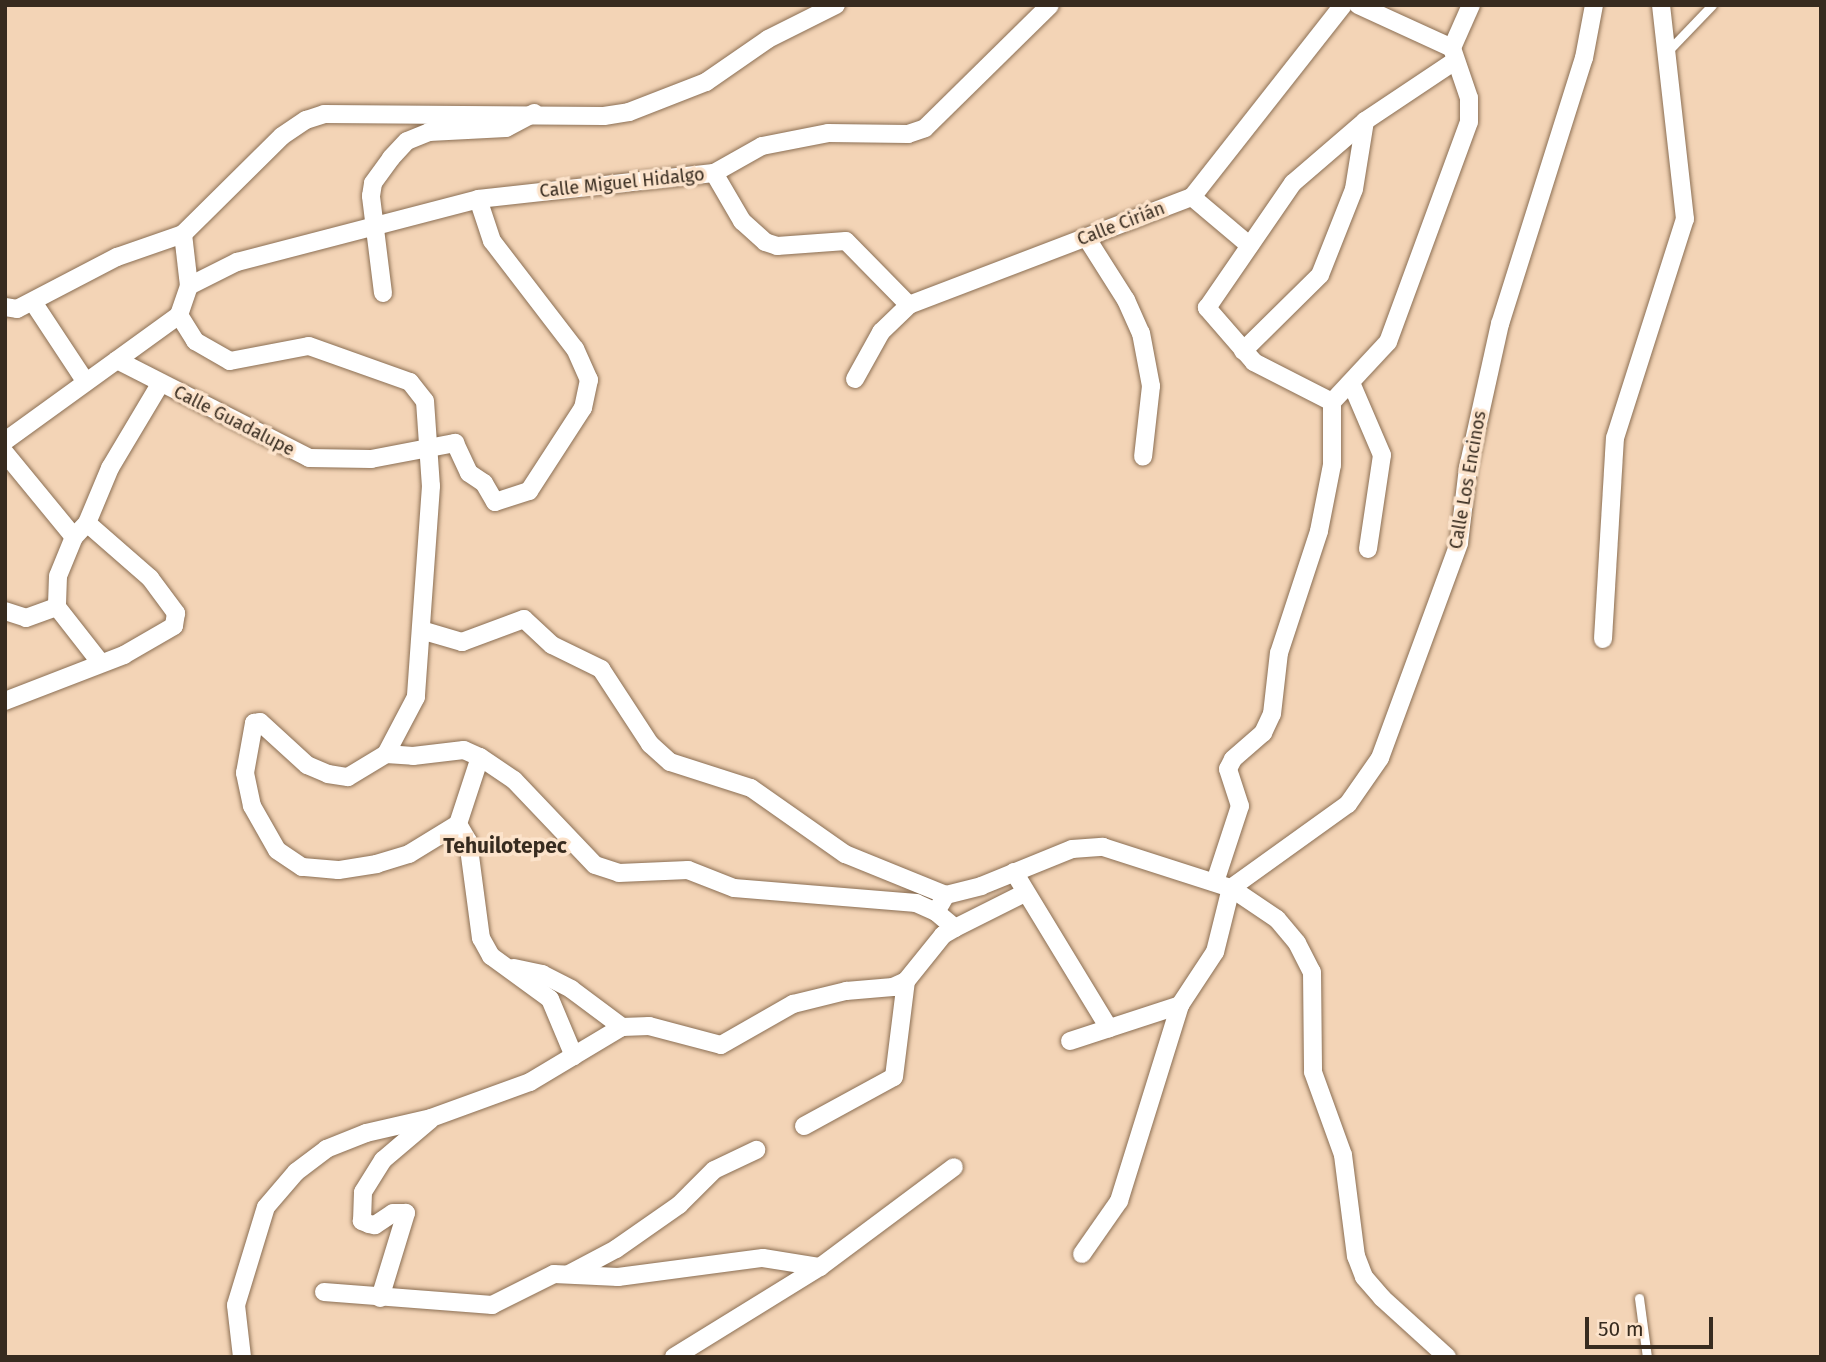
<!DOCTYPE html>
<meta charset="utf-8">
<style>
body{margin:0}
#map{position:relative;width:1826px;height:1362px;overflow:hidden;background:#f3d4b6;font-family:"Fira Sans",sans-serif}
div>[style]{position:absolute}
.roads{filter:drop-shadow(0 0 2px #8b6f54) drop-shadow(0 0 2px #8b6f54)}
.lane>*{height:9px;margin:-4.5px;padding:0 4.5px;transform-origin:4.5px;border-radius:4.5px;background:#fff}
.street>*{height:18px;margin:-9px;padding:0 9px;transform-origin:9px;border-radius:9px;background:#fff}
span{translate:-50% -50%;white-space:nowrap;text-align:center;line-height:1.15;-webkit-text-stroke:7px #fce3cb;paint-order:stroke}
.street-label{font-size:18px;color:#372b1f}
.quarter-label{font-size:21px;color:#372b1f;font-weight:700}
.frame{position:absolute;inset:0;border:7px solid #372b1f;pointer-events:none}
.scale{position:absolute;left:1585px;top:1317px;width:128px;height:32px;box-sizing:border-box;border:4px solid #372b1f;border-top:0;padding-left:9px;font-size:21px;line-height:24px;white-space:nowrap;color:#372b1f;-webkit-text-stroke:5px #fce3cb;paint-order:stroke}
</style>
<div id="map">
<div class="roads">
<div class="lane">
<i style="left:1666px;top:53px;width:66px;rotate:-46.2deg"></i>
<i style="left:1639px;top:1298px;width:60px;rotate:82.3deg"></i>
</div>
<div class="street">
<i style="left:1452px;top:48px;width:47px;rotate:-66.2deg"></i>
<i style="left:714px;top:173px;width:56px;rotate:59.7deg"></i>
<i style="left:742px;top:221px;width:31px;rotate:42deg"></i>
<i style="left:765px;top:242px;width:13px;rotate:18deg"></i>
<i style="left:777px;top:246px;width:69px;rotate:-4.1deg"></i>
<i style="left:846px;top:241px;width:90px;rotate:45.5deg"></i>
<i style="left:1192px;top:197px;width:75px;rotate:40.1deg"></i>
<i style="left:183px;top:234px;width:52px;rotate:83.4deg"></i>
<i style="left:1086px;top:237px;width:75px;rotate:57.6deg"></i>
<i style="left:1126px;top:300px;width:36px;rotate:66deg"></i>
<i style="left:1141px;top:333px;width:54px;rotate:79.3deg"></i>
<i style="left:1151px;top:386px;width:71px;rotate:96.4deg"></i>
<i style="left:383px;top:293px;width:98px;rotate:-97.1deg"></i>
<i style="left:371px;top:196px;width:13px;rotate:-81deg"></i>
<i style="left:373px;top:183px;width:31px;rotate:-54deg"></i>
<i style="left:391px;top:158px;width:23px;rotate:-47deg"></i>
<i style="left:407px;top:141px;width:24px;rotate:-22deg"></i>
<i style="left:429px;top:132px;width:77px;rotate:-3deg"></i>
<i style="left:506px;top:128px;width:32px;rotate:-28deg"></i>
<i style="left:33px;top:302px;width:95px;rotate:56.6deg"></i>
<i style="left:5px;top:307px;width:12px;rotate:9deg"></i>
<i style="left:17px;top:309px;width:113px;rotate:-27.5deg"></i>
<i style="left:117px;top:257px;width:70px;rotate:-19.2deg"></i>
<i style="left:183px;top:234px;width:139px;rotate:-44.7deg"></i>
<i style="left:282px;top:136px;width:29px;rotate:-34deg"></i>
<i style="left:306px;top:120px;width:19px;rotate:-18deg"></i>
<i style="left:324px;top:114px;width:280px;rotate:0.4deg"></i>
<i style="left:604px;top:116px;width:25px;rotate:-9deg"></i>
<i style="left:629px;top:112px;width:83px;rotate:-21.3deg"></i>
<i style="left:706px;top:82px;width:75px;rotate:-34.7deg"></i>
<i style="left:768px;top:39px;width:76px;rotate:-26.6deg"></i>
<i style="left:179px;top:315px;width:31px;rotate:58deg"></i>
<i style="left:195px;top:341px;width:40px;rotate:29.7deg"></i>
<i style="left:230px;top:361px;width:80px;rotate:-10.8deg"></i>
<i style="left:309px;top:346px;width:107px;rotate:19.6deg"></i>
<i style="left:410px;top:382px;width:24px;rotate:52deg"></i>
<i style="left:425px;top:401px;width:85px;rotate:86deg"></i>
<i style="left:431px;top:486px;width:212px;rotate:94.1deg"></i>
<i style="left:416px;top:697px;width:64px;rotate:117.8deg"></i>
<i style="left:1243px;top:351px;width:108px;rotate:-44.6deg"></i>
<i style="left:1320px;top:275px;width:92px;rotate:-68.4deg"></i>
<i style="left:1354px;top:189px;width:69px;rotate:-80.8deg"></i>
<i style="left:117px;top:360px;width:216px;rotate:27deg"></i>
<i style="left:309px;top:458px;width:62px;rotate:0.9deg"></i>
<i style="left:371px;top:459px;width:86px;rotate:-10.8deg"></i>
<i style="left:455px;top:443px;width:33px;rotate:65deg"></i>
<i style="left:469px;top:473px;width:18px;rotate:34deg"></i>
<i style="left:484px;top:483px;width:22px;rotate:60deg"></i>
<i style="left:495px;top:502px;width:36px;rotate:-18deg"></i>
<i style="left:529px;top:491px;width:99px;rotate:-57deg"></i>
<i style="left:583px;top:408px;width:29px;rotate:-78deg"></i>
<i style="left:589px;top:380px;width:34px;rotate:-114deg"></i>
<i style="left:575px;top:349px;width:136px;rotate:-127.5deg"></i>
<i style="left:492px;top:241px;width:44px;rotate:-108.4deg"></i>
<i style="left:855px;top:379px;width:54px;rotate:-61deg"></i>
<i style="left:881px;top:332px;width:39px;rotate:-44deg"></i>
<i style="left:909px;top:305px;width:303px;rotate:-20.9deg"></i>
<i style="left:1192px;top:197px;width:244px;rotate:-51.8deg"></i>
<i style="left:1352px;top:385px;width:76px;rotate:66.8deg"></i>
<i style="left:1382px;top:455px;width:95px;rotate:98.5deg"></i>
<i style="left:1332px;top:402px;width:88px;rotate:-152.9deg"></i>
<i style="left:1254px;top:362px;width:72px;rotate:-131deg"></i>
<i style="left:1207px;top:308px;width:152px;rotate:-55.5deg"></i>
<i style="left:1293px;top:183px;width:95px;rotate:-40.7deg"></i>
<i style="left:1365px;top:121px;width:108px;rotate:-33.7deg"></i>
<i style="left:5px;top:441px;width:215px;rotate:-35.9deg"></i>
<i style="left:179px;top:315px;width:31px;rotate:-71deg"></i>
<i style="left:189px;top:286px;width:54px;rotate:-26.6deg"></i>
<i style="left:237px;top:262px;width:249px;rotate:-14.6deg"></i>
<i style="left:478px;top:199px;width:237px;rotate:-6.3deg"></i>
<i style="left:714px;top:173px;width:55px;rotate:-29.4deg"></i>
<i style="left:762px;top:146px;width:67px;rotate:-11.1deg"></i>
<i style="left:828px;top:133px;width:80px;rotate:0.7deg"></i>
<i style="left:908px;top:134px;width:18px;rotate:-19deg"></i>
<i style="left:925px;top:128px;width:175px;rotate:-44.5deg"></i>
<i style="left:5px;top:453px;width:109px;rotate:50.6deg"></i>
<i style="left:74px;top:537px;width:19px;rotate:-47deg"></i>
<i style="left:87px;top:523px;width:84px;rotate:41.1deg"></i>
<i style="left:150px;top:578px;width:44px;rotate:53.4deg"></i>
<i style="left:176px;top:613px;width:13px;rotate:99deg"></i>
<i style="left:174px;top:626px;width:58px;rotate:149.9deg"></i>
<i style="left:124px;top:655px;width:128px;rotate:158.9deg"></i>
<i style="left:87px;top:523px;width:60px;rotate:-67.3deg"></i>
<i style="left:110px;top:468px;width:98px;rotate:-59.2deg"></i>
<i style="left:74px;top:537px;width:42px;rotate:112.3deg"></i>
<i style="left:58px;top:576px;width:31px;rotate:92deg"></i>
<i style="left:57px;top:607px;width:70px;rotate:52deg"></i>
<i style="left:5px;top:611px;width:22px;rotate:18deg"></i>
<i style="left:26px;top:618px;width:33px;rotate:-20deg"></i>
<i style="left:421px;top:630px;width:43px;rotate:16.3deg"></i>
<i style="left:462px;top:642px;width:66px;rotate:-20.4deg"></i>
<i style="left:524px;top:619px;width:38px;rotate:43deg"></i>
<i style="left:552px;top:645px;width:55px;rotate:26.1deg"></i>
<i style="left:601px;top:669px;width:90px;rotate:56.8deg"></i>
<i style="left:650px;top:744px;width:27px;rotate:42deg"></i>
<i style="left:670px;top:762px;width:85px;rotate:17.8deg"></i>
<i style="left:751px;top:788px;width:115px;rotate:35.1deg"></i>
<i style="left:845px;top:854px;width:109px;rotate:22.1deg"></i>
<i style="left:1603px;top:639px;width:201px;rotate:-86.6deg"></i>
<i style="left:1615px;top:438px;width:230px;rotate:-72.3deg"></i>
<i style="left:1685px;top:219px;width:215px;rotate:-96.4deg"></i>
<i style="left:480px;top:757px;width:71px;rotate:108.2deg"></i>
<i style="left:458px;top:824px;width:20px;rotate:60deg"></i>
<i style="left:468px;top:841px;width:98px;rotate:82.4deg"></i>
<i style="left:481px;top:938px;width:21px;rotate:61deg"></i>
<i style="left:491px;top:956px;width:73px;rotate:36.1deg"></i>
<i style="left:550px;top:999px;width:62px;rotate:67.2deg"></i>
<i style="left:458px;top:824px;width:57px;rotate:148.5deg"></i>
<i style="left:409px;top:854px;width:34px;rotate:163deg"></i>
<i style="left:377px;top:864px;width:39px;rotate:171deg"></i>
<i style="left:338px;top:870px;width:36px;rotate:-175deg"></i>
<i style="left:302px;top:867px;width:30px;rotate:-146deg"></i>
<i style="left:277px;top:850px;width:51px;rotate:-119.6deg"></i>
<i style="left:252px;top:806px;width:34px;rotate:-102deg"></i>
<i style="left:245px;top:773px;width:51px;rotate:-79.8deg"></i>
<i style="left:254px;top:723px;width:6px;rotate:-9deg"></i>
<i style="left:260px;top:722px;width:64px;rotate:42.5deg"></i>
<i style="left:307px;top:765px;width:23px;rotate:23deg"></i>
<i style="left:328px;top:774px;width:20px;rotate:9deg"></i>
<i style="left:348px;top:777px;width:44px;rotate:-31.2deg"></i>
<i style="left:386px;top:754px;width:27px;rotate:4deg"></i>
<i style="left:413px;top:756px;width:51px;rotate:-6.7deg"></i>
<i style="left:464px;top:750px;width:17px;rotate:24deg"></i>
<i style="left:480px;top:757px;width:41px;rotate:34.1deg"></i>
<i style="left:514px;top:780px;width:117px;rotate:46.4deg"></i>
<i style="left:595px;top:865px;width:25px;rotate:18deg"></i>
<i style="left:619px;top:873px;width:69px;rotate:-2.5deg"></i>
<i style="left:688px;top:870px;width:49px;rotate:21.4deg"></i>
<i style="left:734px;top:888px;width:183px;rotate:4.7deg"></i>
<i style="left:916px;top:903px;width:22px;rotate:24deg"></i>
<i style="left:1014px;top:872px;width:183px;rotate:58.7deg"></i>
<i style="left:1215px;top:882px;width:80px;rotate:-71.8deg"></i>
<i style="left:1240px;top:806px;width:39px;rotate:-108deg"></i>
<i style="left:1228px;top:769px;width:11px;rotate:-63deg"></i>
<i style="left:1233px;top:759px;width:40px;rotate:-41deg"></i>
<i style="left:1263px;top:733px;width:21px;rotate:-65deg"></i>
<i style="left:1272px;top:714px;width:61px;rotate:-83.5deg"></i>
<i style="left:1279px;top:653px;width:128px;rotate:-71.8deg"></i>
<i style="left:1319px;top:531px;width:67px;rotate:-78.9deg"></i>
<i style="left:1332px;top:465px;width:63px;rotate:-90deg"></i>
<i style="left:1332px;top:402px;width:82px;rotate:-47deg"></i>
<i style="left:1388px;top:342px;width:234px;rotate:-69.8deg"></i>
<i style="left:1469px;top:122px;width:24px;rotate:-90deg"></i>
<i style="left:1469px;top:98px;width:53px;rotate:-108.8deg"></i>
<i style="left:1452px;top:48px;width:103px;rotate:-155.4deg"></i>
<i style="left:1231px;top:888px;width:144px;rotate:-35.7deg"></i>
<i style="left:1348px;top:804px;width:56px;rotate:-55.2deg"></i>
<i style="left:1380px;top:758px;width:229px;rotate:-69.8deg"></i>
<i style="left:1459px;top:543px;width:76px;rotate:-83.2deg"></i>
<i style="left:1468px;top:468px;width:148px;rotate:-77.5deg"></i>
<i style="left:1500px;top:324px;width:279px;rotate:-72.5deg"></i>
<i style="left:1584px;top:58px;width:54px;rotate:-79.3deg"></i>
<i style="left:955px;top:928px;width:78px;rotate:-26.6deg"></i>
<i style="left:514px;top:968px;width:29px;rotate:12deg"></i>
<i style="left:542px;top:974px;width:33px;rotate:27deg"></i>
<i style="left:571px;top:989px;width:64px;rotate:36.7deg"></i>
<i style="left:1070px;top:1041px;width:116px;rotate:-18.1deg"></i>
<i style="left:804px;top:1126px;width:102px;rotate:-28.6deg"></i>
<i style="left:894px;top:1077px;width:97px;rotate:-82.9deg"></i>
<i style="left:1082px;top:1254px;width:65px;rotate:-55.1deg"></i>
<i style="left:1119px;top:1201px;width:205px;rotate:-72.7deg"></i>
<i style="left:1180px;top:1005px;width:64px;rotate:-56.6deg"></i>
<i style="left:1215px;top:952px;width:66px;rotate:-76deg"></i>
<i style="left:569px;top:1274px;width:53px;rotate:-28deg"></i>
<i style="left:616px;top:1249px;width:77px;rotate:-34.9deg"></i>
<i style="left:679px;top:1205px;width:49px;rotate:-45deg"></i>
<i style="left:714px;top:1170px;width:47px;rotate:-25.5deg"></i>
<i style="left:324px;top:1292px;width:169px;rotate:4.4deg"></i>
<i style="left:492px;top:1305px;width:69px;rotate:-26.6deg"></i>
<i style="left:554px;top:1274px;width:64px;rotate:2.7deg"></i>
<i style="left:618px;top:1277px;width:146px;rotate:-7.5deg"></i>
<i style="left:763px;top:1258px;width:58px;rotate:9deg"></i>
<i style="left:380px;top:1298px;width:89px;rotate:-73deg"></i>
<i style="left:406px;top:1213px;width:13px;rotate:180deg"></i>
<i style="left:393px;top:1213px;width:22px;rotate:146deg"></i>
<i style="left:375px;top:1225px;width:6px;rotate:-171deg"></i>
<i style="left:369px;top:1224px;width:8px;rotate:-157deg"></i>
<i style="left:362px;top:1221px;width:29px;rotate:-88deg"></i>
<i style="left:363px;top:1192px;width:38px;rotate:-58deg"></i>
<i style="left:383px;top:1160px;width:62px;rotate:-40.4deg"></i>
<i style="left:242px;top:1357px;width:52px;rotate:-96.6deg"></i>
<i style="left:236px;top:1305px;width:102px;rotate:-73deg"></i>
<i style="left:266px;top:1207px;width:46px;rotate:-49.4deg"></i>
<i style="left:296px;top:1172px;width:38px;rotate:-37deg"></i>
<i style="left:326px;top:1149px;width:43px;rotate:-21.8deg"></i>
<i style="left:366px;top:1133px;width:67px;rotate:-13deg"></i>
<i style="left:431px;top:1118px;width:105px;rotate:-20deg"></i>
<i style="left:530px;top:1082px;width:107px;rotate:-30.9deg"></i>
<i style="left:622px;top:1027px;width:27px;rotate:-2deg"></i>
<i style="left:649px;top:1026px;width:74px;rotate:14.8deg"></i>
<i style="left:721px;top:1045px;width:83px;rotate:-29.7deg"></i>
<i style="left:793px;top:1004px;width:55px;rotate:-13.8deg"></i>
<i style="left:846px;top:991px;width:47px;rotate:-4.9deg"></i>
<i style="left:893px;top:987px;width:14px;rotate:-25deg"></i>
<i style="left:906px;top:981px;width:59px;rotate:-51.2deg"></i>
<i style="left:943px;top:935px;width:14px;rotate:-30deg"></i>
<i style="left:955px;top:928px;width:25px;rotate:-140deg"></i>
<i style="left:936px;top:912px;width:20px;rotate:-60deg"></i>
<i style="left:946px;top:895px;width:36px;rotate:-14deg"></i>
<i style="left:981px;top:886px;width:98px;rotate:-22.1deg"></i>
<i style="left:1072px;top:849px;width:31px;rotate:-4deg"></i>
<i style="left:1103px;top:847px;width:134px;rotate:17.8deg"></i>
<i style="left:1231px;top:888px;width:55px;rotate:34deg"></i>
<i style="left:1277px;top:919px;width:31px;rotate:50deg"></i>
<i style="left:1297px;top:943px;width:33px;rotate:63deg"></i>
<i style="left:1312px;top:972px;width:100px;rotate:89.4deg"></i>
<i style="left:1313px;top:1072px;width:88px;rotate:70.1deg"></i>
<i style="left:1343px;top:1155px;width:102px;rotate:82.7deg"></i>
<i style="left:1356px;top:1256px;width:22px;rotate:69deg"></i>
<i style="left:1364px;top:1277px;width:28px;rotate:49deg"></i>
<i style="left:1382px;top:1298px;width:88px;rotate:42.2deg"></i>
<i style="left:674px;top:1357px;width:172px;rotate:-31.7deg"></i>
<i style="left:820px;top:1267px;width:167px;rotate:-36.7deg"></i>
</div>
</div>
<div class="street-label">
<span style="left:622px;top:183px;rotate:-6deg">Calle Miguel Hidalgo</span>
<span style="left:1121px;top:224px;rotate:-21deg">Calle Cirián</span>
<span style="left:234px;top:421px;rotate:27deg">Calle Guadalupe</span>
<span style="left:1468px;top:480px;rotate:-80deg">Calle Los Encinos</span>
</div>
<div class="quarter-label">
<span style="left:505px;top:846px">Tehuilotepec</span>
</div>
<div class="frame"></div>
<div class="scale">50 m</div>
</div>
